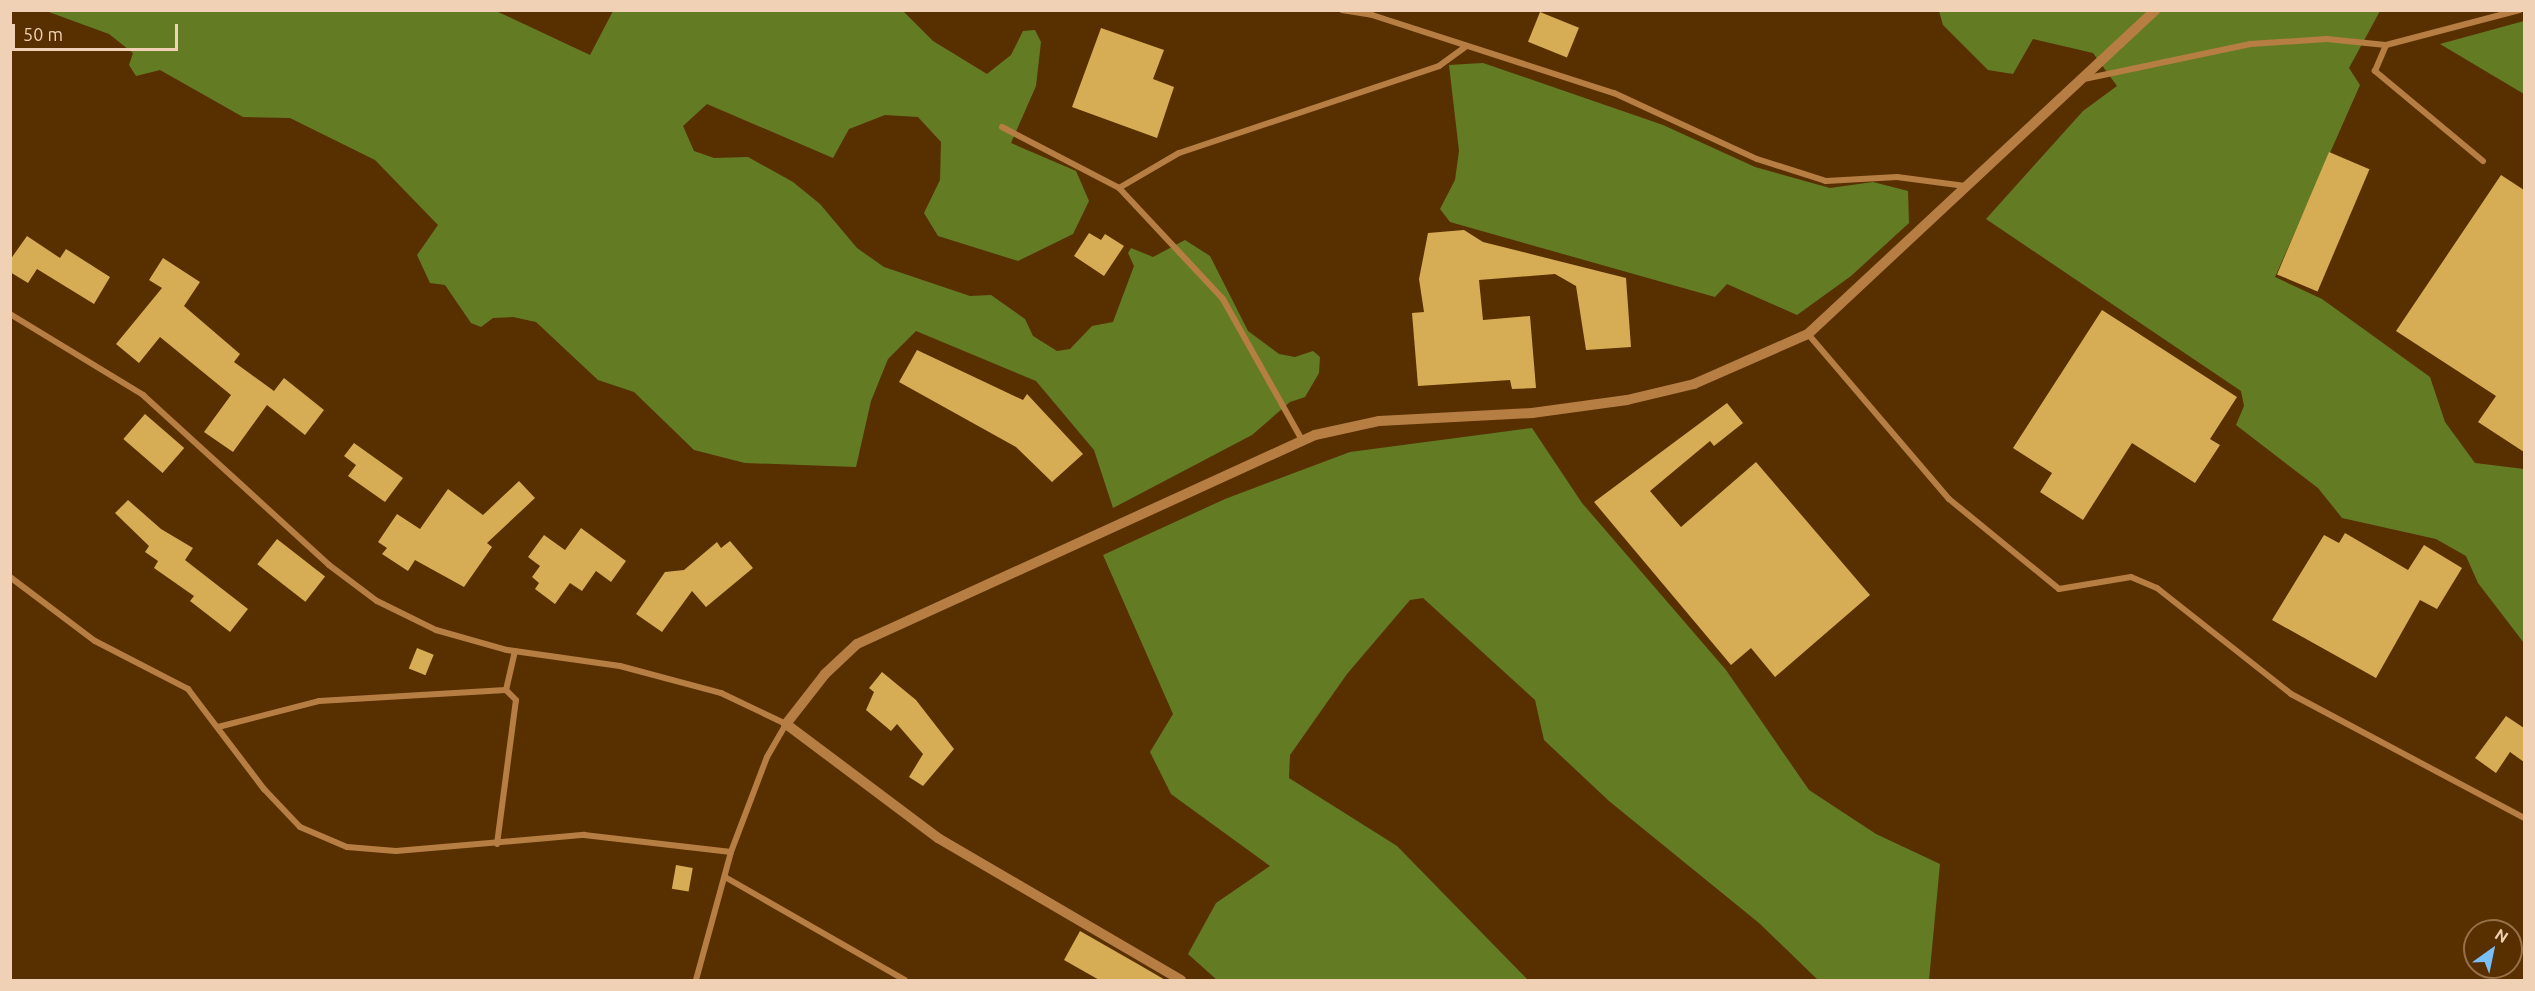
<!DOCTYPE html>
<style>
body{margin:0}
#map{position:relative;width:2535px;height:991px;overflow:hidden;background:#583000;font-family:Ubuntu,sans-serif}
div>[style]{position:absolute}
.forest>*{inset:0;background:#637c24}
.building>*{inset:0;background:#d6ac54;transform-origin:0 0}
.minor>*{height:6px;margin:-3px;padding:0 3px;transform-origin:3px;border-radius:3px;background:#b77e44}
.tertiary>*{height:10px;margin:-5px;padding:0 5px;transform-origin:5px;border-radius:5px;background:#b77e44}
span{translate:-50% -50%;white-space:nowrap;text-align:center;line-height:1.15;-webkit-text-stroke:6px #583000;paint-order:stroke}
.frame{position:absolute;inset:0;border:12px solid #f0d1b5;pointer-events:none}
.north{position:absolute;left:2463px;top:919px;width:60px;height:60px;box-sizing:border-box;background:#583000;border:2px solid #957048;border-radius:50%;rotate:33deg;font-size:16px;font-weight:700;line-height:24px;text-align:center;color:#f0d1b5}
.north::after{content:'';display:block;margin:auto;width:21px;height:27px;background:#79bff8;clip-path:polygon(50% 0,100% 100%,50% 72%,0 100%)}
.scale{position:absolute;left:12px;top:24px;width:166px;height:27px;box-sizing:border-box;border:3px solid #f0d1b5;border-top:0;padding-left:8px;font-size:18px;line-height:21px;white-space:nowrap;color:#f0d1b5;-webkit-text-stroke:4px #583000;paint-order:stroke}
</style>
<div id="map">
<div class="forest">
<i style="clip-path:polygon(46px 11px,496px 11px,590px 55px,613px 11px,903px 11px,933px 41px,987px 74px,1011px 55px,1023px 31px,1035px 30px,1041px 42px,1036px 86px,1011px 143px,1076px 171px,1089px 201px,1073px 234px,1018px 261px,938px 236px,924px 213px,940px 180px,941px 142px,918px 117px,885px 115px,849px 129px,833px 158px,707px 104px,683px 126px,694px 151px,714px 158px,748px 157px,793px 182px,820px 204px,857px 248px,884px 267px,970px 296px,991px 295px,1025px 319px,1033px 336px,1057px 351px,1070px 349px,1092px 326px,1113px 322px,1134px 266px,1128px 253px,1131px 248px,1153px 257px,1185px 240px,1210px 256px,1248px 331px,1279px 354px,1295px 357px,1313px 351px,1320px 357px,1319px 373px,1305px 397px,1290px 402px,1252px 435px,1113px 508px,1094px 450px,1036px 381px,916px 331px,888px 359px,871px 401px,856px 467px,745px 463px,694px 450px,634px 392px,598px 380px,536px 322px,513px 317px,493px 318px,481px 327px,471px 323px,445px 285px,430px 283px,417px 255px,438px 225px,375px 160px,290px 118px,243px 117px,160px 70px,136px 76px,129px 65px,133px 53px,109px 34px)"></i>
<i style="clip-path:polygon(1939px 11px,2380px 11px,2349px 68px,2360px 85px,2275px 277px,2322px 299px,2430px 377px,2445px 422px,2475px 463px,2524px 469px,2524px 643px,2478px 583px,2466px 556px,2436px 539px,2342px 518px,2318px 488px,2236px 425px,2244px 406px,2241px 391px,1986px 219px,2083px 111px,2117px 86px,2093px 53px,2033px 39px,2013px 74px,1988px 70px,1943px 25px)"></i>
<i style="clip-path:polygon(2524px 21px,2524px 94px,2440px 44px)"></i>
<i style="clip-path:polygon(1483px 63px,1663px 125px,1755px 167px,1830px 188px,1873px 182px,1908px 191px,1909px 223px,1851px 276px,1797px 315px,1727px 284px,1715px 297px,1450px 222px,1440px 209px,1455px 180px,1459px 151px,1449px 65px)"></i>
<i style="clip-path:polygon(1532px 428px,1582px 503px,1726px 670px,1809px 790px,1876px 834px,1940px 864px,1929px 980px,1818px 980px,1759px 923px,1609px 801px,1544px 740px,1535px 700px,1423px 598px,1410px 600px,1347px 674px,1290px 755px,1289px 778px,1397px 846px,1528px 980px,1217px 980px,1188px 954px,1216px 903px,1270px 866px,1171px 794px,1150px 752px,1173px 714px,1103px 555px,1225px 499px,1350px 452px)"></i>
</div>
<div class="building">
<i style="left:1540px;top:12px;width:42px;height:32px;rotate:22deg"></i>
<i style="clip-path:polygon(1101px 28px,1164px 50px,1153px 79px,1174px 87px,1157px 138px,1072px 107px)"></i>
<i style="left:2329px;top:152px;width:44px;height:133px;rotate:23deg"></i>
<i style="clip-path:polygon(2501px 175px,2524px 190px,2524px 452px,2478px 422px,2496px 396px,2396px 331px)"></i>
<i style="clip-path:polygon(1464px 230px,1483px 242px,1626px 278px,1631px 347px,1586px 350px,1576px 286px,1555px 274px,1479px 280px,1483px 320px,1530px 316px,1536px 388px,1512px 389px,1510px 380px,1418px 386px,1412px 313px,1424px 312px,1419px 279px,1428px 233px)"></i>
<i style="clip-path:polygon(1089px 233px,1101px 240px,1105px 234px,1124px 246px,1104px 276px,1074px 256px)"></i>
<i style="clip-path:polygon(27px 236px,60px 258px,66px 249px,110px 277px,94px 304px,37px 269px,28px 283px,10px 272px,10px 260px)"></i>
<i style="clip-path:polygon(163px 258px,200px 282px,184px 306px,240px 354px,234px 362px,274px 391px,284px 378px,324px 410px,305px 435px,267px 405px,233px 452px,204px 432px,231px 395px,160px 337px,139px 363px,116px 344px,162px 288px,149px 280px)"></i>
<i style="clip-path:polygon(2102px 310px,2237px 397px,2210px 439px,2220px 445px,2195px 483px,2132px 443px,2083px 520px,2040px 492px,2052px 473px,2013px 448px)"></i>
<i style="clip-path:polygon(917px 350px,1023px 400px,1027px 394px,1083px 454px,1052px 482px,1016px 447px,899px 382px)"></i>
<i style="clip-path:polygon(1727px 403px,1743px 423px,1714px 446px,1710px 441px,1650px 491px,1681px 527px,1756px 462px,1870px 595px,1775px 677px,1751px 648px,1731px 665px,1594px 502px)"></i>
<i style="left:145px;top:414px;width:52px;height:33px;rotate:41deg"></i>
<i style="clip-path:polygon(354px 443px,403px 478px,385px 502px,348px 476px,356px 465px,344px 456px)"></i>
<i style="clip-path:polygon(519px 481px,535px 498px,487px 543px,492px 547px,464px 587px,415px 560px,408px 571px,382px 554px,387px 548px,378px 542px,397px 514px,420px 529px,448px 489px,483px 515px)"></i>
<i style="clip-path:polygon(128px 500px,161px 529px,193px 548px,185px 560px,248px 609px,230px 632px,190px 601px,194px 596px,154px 568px,158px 561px,145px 552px,149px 546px,115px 513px)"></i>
<i style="clip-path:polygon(581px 528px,626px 561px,611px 582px,596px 571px,582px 591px,570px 583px,555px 604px,535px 589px,539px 583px,532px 577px,540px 566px,528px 557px,544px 535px,565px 550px)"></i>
<i style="clip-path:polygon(2345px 533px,2408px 570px,2424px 545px,2462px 568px,2437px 609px,2420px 600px,2376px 678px,2272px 620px,2324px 535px,2339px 543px)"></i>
<i style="left:277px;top:539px;width:61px;height:32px;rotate:38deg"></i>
<i style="clip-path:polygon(730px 541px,753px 568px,706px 607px,692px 591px,662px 632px,636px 614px,665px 572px,684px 570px,717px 542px,721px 548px)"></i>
<i style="left:417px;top:648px;width:18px;height:22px;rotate:22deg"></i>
<i style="clip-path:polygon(882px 672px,916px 700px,954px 749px,923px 786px,909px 777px,923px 754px,897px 724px,891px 731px,866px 710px,874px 692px,869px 688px)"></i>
<i style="clip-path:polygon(2506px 716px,2524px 728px,2524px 762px,2510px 752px,2496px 773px,2475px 758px)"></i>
<i style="left:676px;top:865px;width:17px;height:24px;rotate:10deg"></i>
<i style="clip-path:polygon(1080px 931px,1136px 963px,1167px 981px,1101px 981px,1064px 960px)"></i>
</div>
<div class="minor">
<i style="left:1342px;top:10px;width:30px;rotate:9deg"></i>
<i style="left:1372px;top:15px;width:254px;rotate:17.9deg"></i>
<i style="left:1614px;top:93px;width:157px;rotate:24.8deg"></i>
<i style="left:1757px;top:159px;width:72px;rotate:17.7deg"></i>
<i style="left:1826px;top:181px;width:71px;rotate:-3.2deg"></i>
<i style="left:1897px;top:177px;width:69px;rotate:7.5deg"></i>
<i style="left:2084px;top:79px;width:170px;rotate:-11.9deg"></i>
<i style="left:2250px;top:44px;width:77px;rotate:-3.7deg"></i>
<i style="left:2327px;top:39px;width:59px;rotate:5.8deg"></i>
<i style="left:1002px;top:127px;width:132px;rotate:27.5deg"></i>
<i style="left:2483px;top:161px;width:141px;rotate:-140.2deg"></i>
<i style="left:2375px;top:71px;width:28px;rotate:-67deg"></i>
<i style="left:2386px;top:45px;width:138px;rotate:-14.7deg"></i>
<i style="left:10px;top:314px;width:156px;rotate:31.3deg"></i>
<i style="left:143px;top:395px;width:252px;rotate:42.4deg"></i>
<i style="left:329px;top:565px;width:60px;rotate:36.9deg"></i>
<i style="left:377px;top:601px;width:66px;rotate:26.2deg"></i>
<i style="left:436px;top:630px;width:74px;rotate:15.7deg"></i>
<i style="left:507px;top:650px;width:114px;rotate:8.1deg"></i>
<i style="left:620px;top:666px;width:105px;rotate:15deg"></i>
<i style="left:721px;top:693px;width:72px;rotate:25.5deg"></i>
<i style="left:786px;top:724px;width:38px;rotate:120deg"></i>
<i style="left:767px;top:757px;width:102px;rotate:110.8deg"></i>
<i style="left:731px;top:852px;width:133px;rotate:105.3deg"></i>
<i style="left:1808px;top:334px;width:217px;rotate:49.5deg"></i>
<i style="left:1949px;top:499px;width:142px;rotate:39.3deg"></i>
<i style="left:2059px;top:589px;width:73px;rotate:-9.5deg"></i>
<i style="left:2131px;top:577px;width:28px;rotate:23deg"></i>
<i style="left:2157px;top:588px;width:171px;rotate:38.3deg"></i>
<i style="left:2291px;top:694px;width:264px;rotate:28deg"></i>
<i style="left:1302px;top:440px;width:162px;rotate:-119.3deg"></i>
<i style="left:1223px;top:299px;width:152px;rotate:-133.1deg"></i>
<i style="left:1119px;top:188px;width:69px;rotate:-30.3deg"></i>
<i style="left:1179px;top:153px;width:274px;rotate:-18.5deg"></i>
<i style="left:1439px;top:66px;width:34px;rotate:-36deg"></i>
<i style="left:10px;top:577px;width:106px;rotate:37deg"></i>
<i style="left:95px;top:641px;width:105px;rotate:27.3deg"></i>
<i style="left:188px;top:689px;width:126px;rotate:52.8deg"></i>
<i style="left:264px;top:789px;width:52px;rotate:46.5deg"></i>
<i style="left:300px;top:827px;width:51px;rotate:23.1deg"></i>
<i style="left:347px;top:847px;width:49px;rotate:4.7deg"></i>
<i style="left:396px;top:851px;width:189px;rotate:-4.9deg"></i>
<i style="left:584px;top:835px;width:148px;rotate:6.6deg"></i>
<i style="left:218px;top:727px;width:104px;rotate:-14.4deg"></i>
<i style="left:319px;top:701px;width:187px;rotate:-3.4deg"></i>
<i style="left:497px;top:844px;width:145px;rotate:-82.5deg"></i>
<i style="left:516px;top:700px;width:14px;rotate:-135deg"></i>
<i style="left:506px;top:690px;width:40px;rotate:-77deg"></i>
<i style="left:725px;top:877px;width:207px;rotate:29.8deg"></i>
</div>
<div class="tertiary">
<i style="left:1181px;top:980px;width:281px;rotate:-149.7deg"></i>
<i style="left:938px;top:838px;width:190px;rotate:-143.1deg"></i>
<i style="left:786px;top:724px;width:63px;rotate:-52deg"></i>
<i style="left:825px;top:674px;width:44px;rotate:-43.2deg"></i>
<i style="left:857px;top:644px;width:503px;rotate:-24.53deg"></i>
<i style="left:1315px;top:435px;width:66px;rotate:-12.3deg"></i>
<i style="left:1379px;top:421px;width:153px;rotate:-3deg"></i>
<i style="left:1532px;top:413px;width:96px;rotate:-7.8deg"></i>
<i style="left:1627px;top:400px;width:69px;rotate:-13.4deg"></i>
<i style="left:1694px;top:384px;width:124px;rotate:-23.7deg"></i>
<i style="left:1808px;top:334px;width:475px;rotate:-43deg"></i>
</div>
<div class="frame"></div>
<div class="north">N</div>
<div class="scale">50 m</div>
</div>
